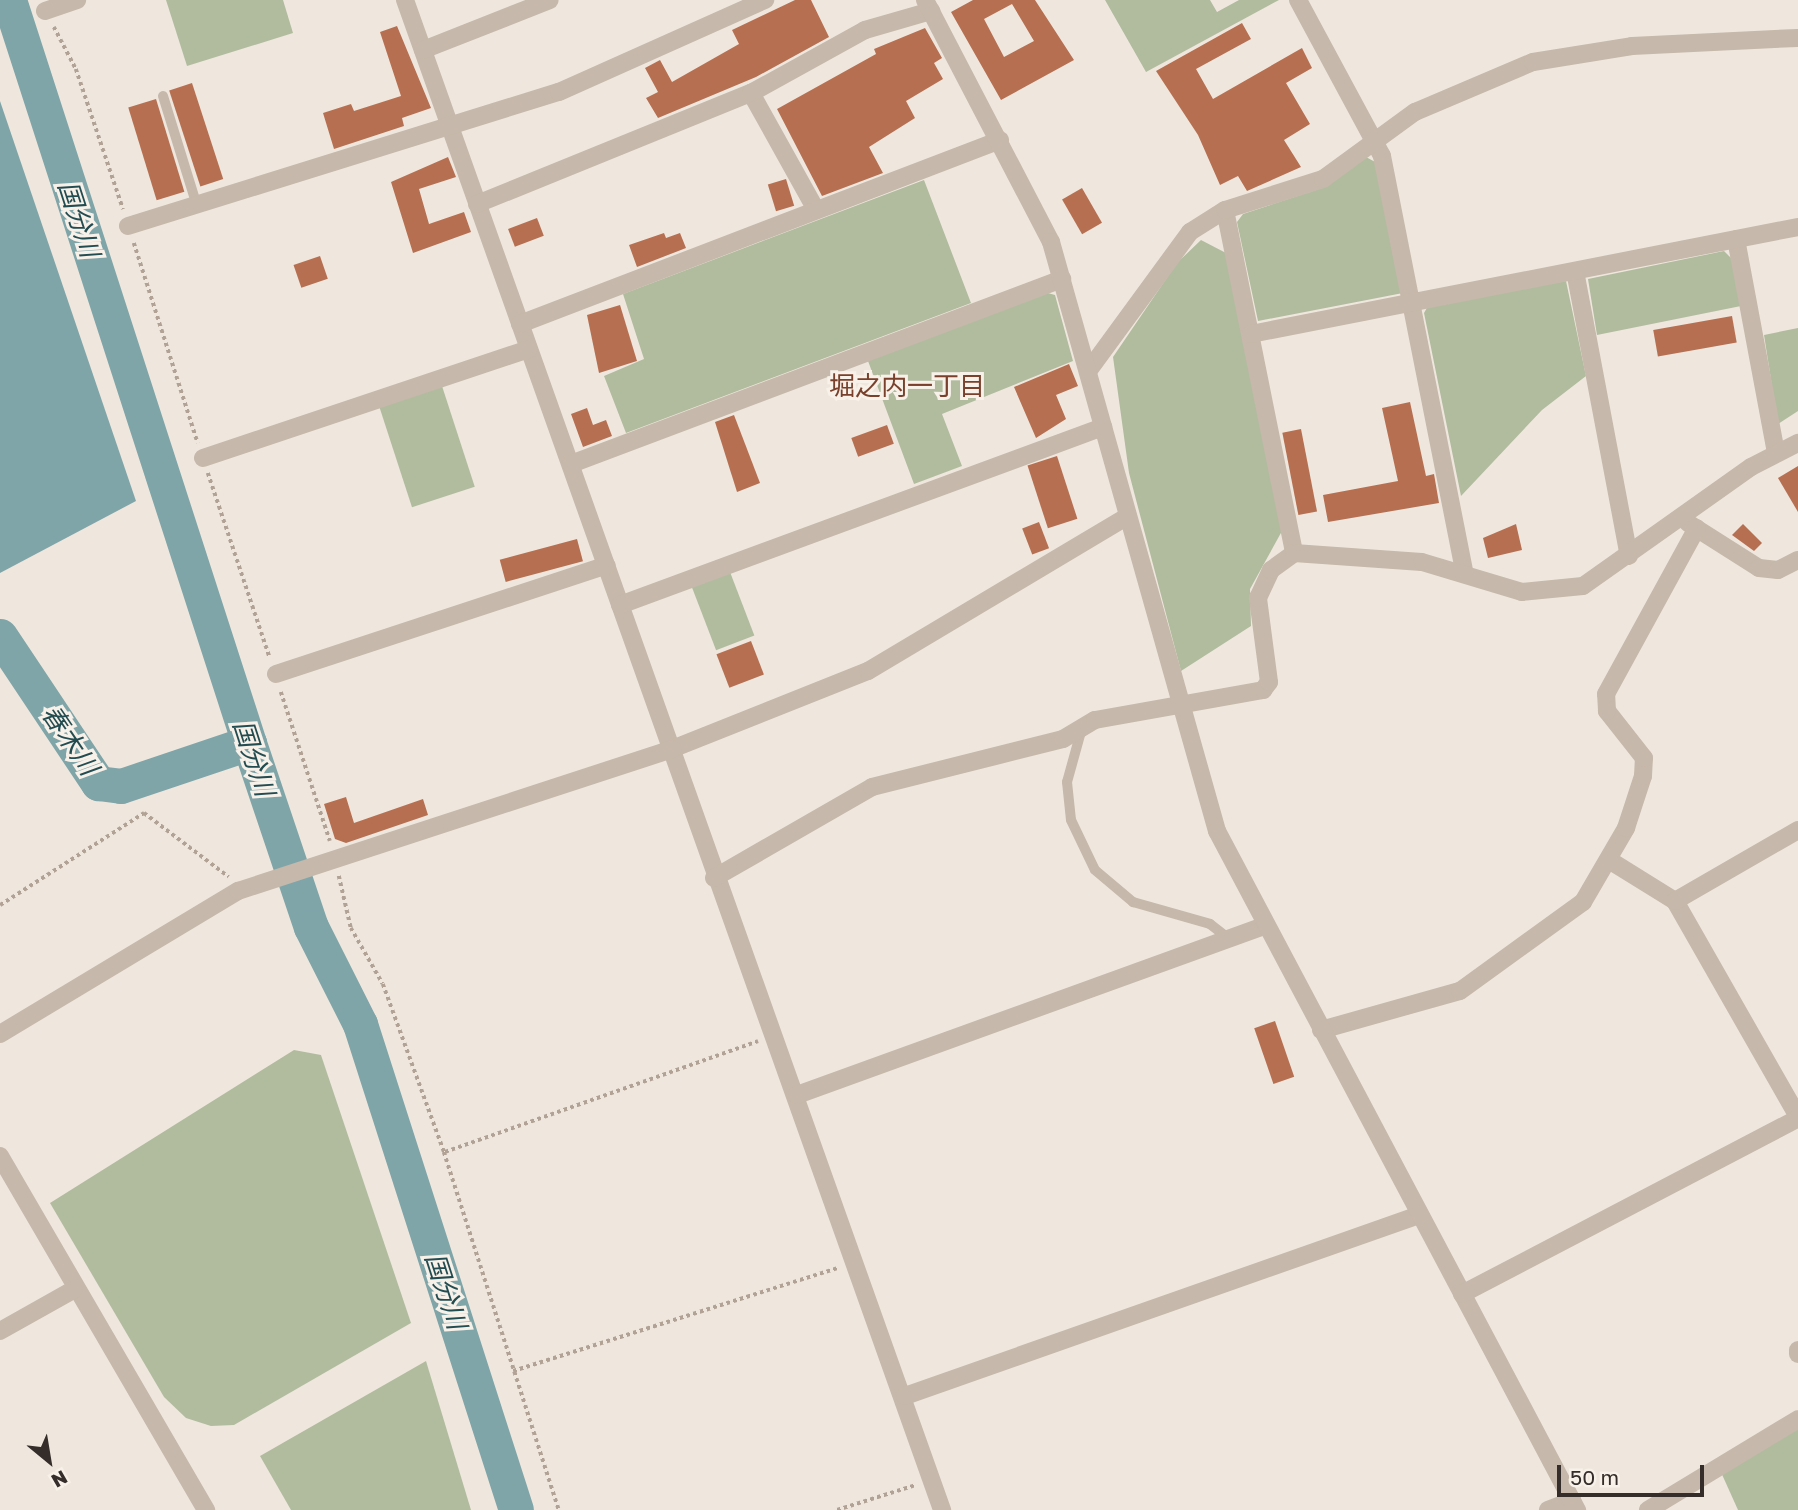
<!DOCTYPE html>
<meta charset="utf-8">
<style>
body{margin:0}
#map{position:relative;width:1798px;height:1510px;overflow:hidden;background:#efe7dd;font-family:"Golos Text","Noto Sans JP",sans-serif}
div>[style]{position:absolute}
.green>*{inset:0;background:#b1bc9f;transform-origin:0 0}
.water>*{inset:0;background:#7fa5a9}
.river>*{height:35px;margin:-17.5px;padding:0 17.5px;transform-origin:17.5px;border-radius:17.5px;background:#7fa5a9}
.building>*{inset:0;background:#b76f52;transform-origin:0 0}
.path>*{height:3.5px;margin-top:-1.75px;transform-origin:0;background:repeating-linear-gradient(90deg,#b1a295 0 3.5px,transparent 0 7px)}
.service>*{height:10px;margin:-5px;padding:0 5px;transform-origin:5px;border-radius:5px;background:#c6b8aa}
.minor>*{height:18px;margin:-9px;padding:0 9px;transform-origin:9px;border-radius:9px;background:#c6b8aa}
.tertiary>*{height:18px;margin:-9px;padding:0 9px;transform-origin:9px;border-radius:9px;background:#c6b8aa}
span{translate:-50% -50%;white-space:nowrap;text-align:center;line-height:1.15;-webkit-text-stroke:6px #f7f1e9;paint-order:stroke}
.water-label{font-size:26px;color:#234c51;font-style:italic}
.neighbourhood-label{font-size:26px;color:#79412b}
.north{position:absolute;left:14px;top:1426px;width:70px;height:70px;-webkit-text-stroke:5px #f7f1e9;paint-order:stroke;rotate:150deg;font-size:19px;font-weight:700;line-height:28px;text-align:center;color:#342d29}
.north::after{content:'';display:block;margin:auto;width:24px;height:32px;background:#342d29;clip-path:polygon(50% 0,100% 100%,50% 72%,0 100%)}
.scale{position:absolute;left:1557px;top:1465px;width:147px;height:32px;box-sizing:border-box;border:4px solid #342d29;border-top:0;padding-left:9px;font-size:21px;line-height:24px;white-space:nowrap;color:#342d29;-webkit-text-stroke:5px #f7f1e9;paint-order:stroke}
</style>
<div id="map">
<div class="green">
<i style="clip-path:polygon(166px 0,283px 0,293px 33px,187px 66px)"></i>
<i style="clip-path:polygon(1105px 0,1210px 0,1217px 12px,1239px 0,1279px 0,1146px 72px)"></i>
<i style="clip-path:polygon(1366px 157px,1377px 163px,1403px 293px,1258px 321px,1237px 222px,1243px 214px,1322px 188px)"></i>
<i style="clip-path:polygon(924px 180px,971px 303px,626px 433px,604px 376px,644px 359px,623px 294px)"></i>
<i style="clip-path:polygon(1201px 240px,1226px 253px,1282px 531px,1250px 589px,1251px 626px,1181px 671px,1129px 473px,1113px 357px,1177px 263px)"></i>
<i style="clip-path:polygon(1724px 251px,1732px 259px,1741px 306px,1597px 335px,1588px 279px)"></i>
<i style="clip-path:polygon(1566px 281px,1586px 376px,1542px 410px,1461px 496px,1424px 313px,1428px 306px)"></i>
<i style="clip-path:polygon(1044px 292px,1055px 295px,1073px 361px,942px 414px,962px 466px,914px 484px,868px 361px)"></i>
<i style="clip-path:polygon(1798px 328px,1798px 411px,1778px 424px,1764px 335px)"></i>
<i style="left:442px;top:386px;width:106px;height:66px;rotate:72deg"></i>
<i style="left:730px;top:572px;width:68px;height:41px;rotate:69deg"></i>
<i style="clip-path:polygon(294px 1050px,321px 1055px,411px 1323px,234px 1425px,211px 1426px,186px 1418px,164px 1397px,50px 1203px)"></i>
<i style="clip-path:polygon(426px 1361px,471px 1510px,291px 1510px,260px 1456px)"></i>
<i style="clip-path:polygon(1798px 1429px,1798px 1510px,1738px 1510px,1720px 1470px)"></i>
</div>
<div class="water">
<i style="clip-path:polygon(0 101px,136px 501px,0 573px)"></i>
</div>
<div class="river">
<i style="left:9px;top:0;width:781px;rotate:72.1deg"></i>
<i style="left:249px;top:743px;width:194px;rotate:71.4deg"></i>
<i style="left:311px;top:927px;width:109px;rotate:63.2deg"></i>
<i style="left:360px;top:1024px;width:510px;rotate:72.2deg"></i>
<i style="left:0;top:636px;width:177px;rotate:56.3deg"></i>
<i style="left:98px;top:783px;width:23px;rotate:7deg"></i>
<i style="left:121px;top:786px;width:135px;rotate:-18.6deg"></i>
</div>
<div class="building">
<i style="clip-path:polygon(795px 0,811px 0,829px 37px,756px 77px,658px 118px,646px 98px,658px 92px,645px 68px,660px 60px,672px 82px,739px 44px,732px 30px)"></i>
<i style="clip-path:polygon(evenodd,973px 0,1035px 0,1074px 60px,1001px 100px,951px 12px,973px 0,1012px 4px,1034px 41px,1004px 57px,984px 19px,1012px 4px)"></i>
<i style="clip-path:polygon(1242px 23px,1251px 39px,1196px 69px,1213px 99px,1302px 48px,1312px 68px,1286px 83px,1310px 124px,1284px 140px,1301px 167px,1247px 191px,1238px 176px,1220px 185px,1198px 135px,1156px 71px)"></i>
<i style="clip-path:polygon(397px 26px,431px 108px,402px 118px,404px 126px,334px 149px,323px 113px,351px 104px,354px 111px,401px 96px,380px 32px)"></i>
<i style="clip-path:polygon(925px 28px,942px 58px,934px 63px,943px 79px,906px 101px,915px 118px,869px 147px,883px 173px,822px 196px,777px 109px,876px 54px,874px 49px)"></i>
<i style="left:192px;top:83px;width:101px;height:24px;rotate:72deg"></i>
<i style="left:156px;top:99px;width:97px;height:29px;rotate:73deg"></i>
<i style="clip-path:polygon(448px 157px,456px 177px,419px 189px,429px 224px,464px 212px,471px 232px,413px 253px,391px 182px)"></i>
<i style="left:786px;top:179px;width:28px;height:19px;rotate:73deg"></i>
<i style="left:1082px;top:188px;width:40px;height:23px;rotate:60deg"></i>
<i style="left:537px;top:218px;width:19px;height:31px;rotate:69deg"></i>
<i style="clip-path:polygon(664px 233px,666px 238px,680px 233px,686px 248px,637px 267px,629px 245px)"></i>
<i style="left:320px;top:256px;width:24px;height:28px;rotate:71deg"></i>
<i style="clip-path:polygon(620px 305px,637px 361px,599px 373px,587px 315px)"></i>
<i style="left:1732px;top:316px;width:27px;height:80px;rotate:80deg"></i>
<i style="clip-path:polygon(1069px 364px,1078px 386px,1056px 395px,1066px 419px,1036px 438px,1014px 387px)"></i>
<i style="clip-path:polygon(1410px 402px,1426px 476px,1434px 474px,1439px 503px,1328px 522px,1323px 495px,1398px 481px,1382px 408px)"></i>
<i style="clip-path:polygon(587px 408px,593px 425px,606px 420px,612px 436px,583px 447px,571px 414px)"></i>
<i style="clip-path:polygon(734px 415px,760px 483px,737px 492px,715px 422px)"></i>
<i style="left:887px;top:425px;width:20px;height:38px;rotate:70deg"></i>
<i style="left:1301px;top:429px;width:84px;height:19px;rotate:79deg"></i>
<i style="left:1057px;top:456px;width:66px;height:31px;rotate:72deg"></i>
<i style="clip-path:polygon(1798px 466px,1798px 512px,1778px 478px)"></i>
<i style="left:1039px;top:522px;width:28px;height:18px;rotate:69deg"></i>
<i style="clip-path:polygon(1516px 524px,1522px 550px,1488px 558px,1483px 538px)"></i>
<i style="clip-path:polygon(1743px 524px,1762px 543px,1754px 551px,1732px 535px)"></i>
<i style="left:577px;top:539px;width:23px;height:80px;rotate:75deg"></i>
<i style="left:751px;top:641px;width:36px;height:37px;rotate:69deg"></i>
<i style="clip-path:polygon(346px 797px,354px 823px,423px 799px,428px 815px,346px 843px,335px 839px,324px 804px)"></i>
<i style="left:1275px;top:1021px;width:59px;height:22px;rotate:71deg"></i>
</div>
<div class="path">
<i style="left:54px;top:27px;width:47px;rotate:62.4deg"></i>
<i style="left:76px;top:69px;width:148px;rotate:71.4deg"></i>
<i style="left:134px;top:243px;width:210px;rotate:72.3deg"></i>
<i style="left:208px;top:473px;width:195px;rotate:71.5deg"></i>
<i style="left:281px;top:692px;width:157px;rotate:71.8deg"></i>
<i style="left:339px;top:876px;width:53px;rotate:77deg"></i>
<i style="left:351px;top:928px;width:64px;rotate:60.3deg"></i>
<i style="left:383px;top:984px;width:179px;rotate:70deg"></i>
<i style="left:444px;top:1152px;width:376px;rotate:72.2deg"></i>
<i style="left:0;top:905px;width:171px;rotate:-32.6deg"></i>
<i style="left:144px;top:813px;width:106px;rotate:37deg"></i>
<i style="left:445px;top:1152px;width:332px;rotate:-19.5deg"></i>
<i style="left:513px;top:1371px;width:341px;rotate:-17.6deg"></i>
<i style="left:837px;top:1510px;width:83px;rotate:-17.6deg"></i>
</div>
<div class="service">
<i style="left:163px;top:96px;width:115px;rotate:72.8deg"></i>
<i style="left:1082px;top:728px;width:56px;rotate:105.5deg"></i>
<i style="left:1067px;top:782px;width:38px;rotate:84deg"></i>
<i style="left:1071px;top:820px;width:55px;rotate:64.4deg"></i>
<i style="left:1095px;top:870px;width:50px;rotate:40.1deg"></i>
<i style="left:1133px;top:902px;width:80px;rotate:15.9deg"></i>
<i style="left:1210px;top:924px;width:24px;rotate:38deg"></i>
</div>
<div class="minor">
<i style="left:405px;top:0;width:1603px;rotate:70.42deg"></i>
<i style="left:1298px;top:0;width:177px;rotate:61.7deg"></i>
<i style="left:1382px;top:156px;width:426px;rotate:78.8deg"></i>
<i style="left:45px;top:11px;width:34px;rotate:-19deg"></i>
<i style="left:423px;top:50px;width:136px;rotate:-21.5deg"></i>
<i style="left:751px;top:93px;width:134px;rotate:60.9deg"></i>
<i style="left:477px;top:204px;width:296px;rotate:-22.1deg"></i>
<i style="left:751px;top:93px;width:130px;rotate:-28.9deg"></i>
<i style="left:865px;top:30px;width:69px;rotate:-16.1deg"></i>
<i style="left:1225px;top:210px;width:350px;rotate:78.6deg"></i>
<i style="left:128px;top:226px;width:451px;rotate:-17.3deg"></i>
<i style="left:559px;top:92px;width:226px;rotate:-24.1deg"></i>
<i style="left:1736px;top:239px;width:217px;rotate:79.4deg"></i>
<i style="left:1575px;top:271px;width:290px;rotate:79.3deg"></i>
<i style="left:520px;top:324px;width:514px;rotate:-20.97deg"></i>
<i style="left:1251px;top:334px;width:557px;rotate:-11.07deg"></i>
<i style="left:1089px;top:370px;width:171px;rotate:-53.8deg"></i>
<i style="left:1190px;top:232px;width:41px;rotate:-32.2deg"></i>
<i style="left:1225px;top:210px;width:103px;rotate:-17.6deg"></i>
<i style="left:1323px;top:179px;width:114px;rotate:-36.1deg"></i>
<i style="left:1415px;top:112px;width:128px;rotate:-23deg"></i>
<i style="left:203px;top:458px;width:343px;rotate:-18.5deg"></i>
<i style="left:571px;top:464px;width:525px;rotate:-20.65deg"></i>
<i style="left:1688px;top:523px;width:84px;rotate:32.4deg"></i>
<i style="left:1759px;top:568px;width:19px;rotate:6deg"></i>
<i style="left:1778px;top:570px;width:22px;rotate:-27deg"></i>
<i style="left:620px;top:605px;width:515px;rotate:-20.23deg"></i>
<i style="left:276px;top:674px;width:348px;rotate:-18.2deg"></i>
<i style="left:672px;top:749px;width:211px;rotate:-21.7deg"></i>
<i style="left:868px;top:671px;width:300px;rotate:-30.8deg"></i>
<i style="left:1609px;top:860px;width:78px;rotate:31.8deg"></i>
<i style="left:1675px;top:901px;width:249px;rotate:60.3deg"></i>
<i style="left:714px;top:878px;width:182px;rotate:-29.9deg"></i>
<i style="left:872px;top:787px;width:197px;rotate:-14.1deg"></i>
<i style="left:1063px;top:739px;width:37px;rotate:-31deg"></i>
<i style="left:1095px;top:720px;width:171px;rotate:-10.1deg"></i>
<i style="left:1263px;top:690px;width:10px;rotate:-53deg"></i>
<i style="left:1269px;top:682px;width:85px;rotate:-97.5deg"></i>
<i style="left:1258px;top:598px;width:31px;rotate:-65deg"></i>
<i style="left:1271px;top:570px;width:29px;rotate:-36deg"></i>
<i style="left:1294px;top:553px;width:128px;rotate:4deg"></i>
<i style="left:1422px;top:562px;width:104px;rotate:16.7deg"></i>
<i style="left:1522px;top:592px;width:61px;rotate:-5.6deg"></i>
<i style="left:1583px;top:586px;width:206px;rotate:-35.3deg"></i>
<i style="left:1751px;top:467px;width:53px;rotate:-27.1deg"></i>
<i style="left:1675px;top:901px;width:142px;rotate:-30deg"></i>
<i style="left:1321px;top:1030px;width:144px;rotate:-15.7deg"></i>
<i style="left:1460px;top:991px;width:152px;rotate:-35.9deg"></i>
<i style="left:1583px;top:902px;width:86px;rotate:-59.8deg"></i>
<i style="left:1626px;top:828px;width:55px;rotate:-71.9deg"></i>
<i style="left:1643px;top:776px;width:18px;rotate:-87deg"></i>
<i style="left:1644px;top:758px;width:60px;rotate:-128.2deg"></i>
<i style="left:1607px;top:711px;width:17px;rotate:-93deg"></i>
<i style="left:1606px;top:694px;width:189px;rotate:-61.3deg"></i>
<i style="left:797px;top:1095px;width:498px;rotate:-19.9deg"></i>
<i style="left:0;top:1156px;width:410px;rotate:59.8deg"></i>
<i style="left:0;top:1331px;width:84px;rotate:-29.3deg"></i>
<i style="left:1798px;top:1350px;width:4px;rotate:90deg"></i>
<i style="left:905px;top:1396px;width:545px;rotate:-19.4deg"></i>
<i style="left:1548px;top:1510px;width:26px;rotate:-21deg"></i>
<i style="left:1648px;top:1510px;width:175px;rotate:-31.2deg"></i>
</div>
<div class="tertiary">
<i style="left:925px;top:0;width:273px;rotate:62.5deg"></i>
<i style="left:1051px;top:242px;width:612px;rotate:74.26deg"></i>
<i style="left:1217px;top:831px;width:769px;rotate:62.07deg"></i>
<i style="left:1533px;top:62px;width:100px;rotate:-9.2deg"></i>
<i style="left:1632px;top:46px;width:166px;rotate:-2.8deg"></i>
<i style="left:0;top:1034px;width:278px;rotate:-31deg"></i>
<i style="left:238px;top:891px;width:457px;rotate:-18.1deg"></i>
<i style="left:1462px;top:1294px;width:379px;rotate:-27.6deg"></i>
</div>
<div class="water-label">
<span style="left:79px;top:219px;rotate:72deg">国分川</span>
<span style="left:70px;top:740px;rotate:56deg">春木川</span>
<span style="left:254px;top:758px;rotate:72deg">国分川</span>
<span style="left:446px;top:1291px;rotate:72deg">国分川</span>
</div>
<div class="neighbourhood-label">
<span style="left:907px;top:386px">堀之内一丁目</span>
</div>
<div class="north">N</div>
<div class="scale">50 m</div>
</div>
